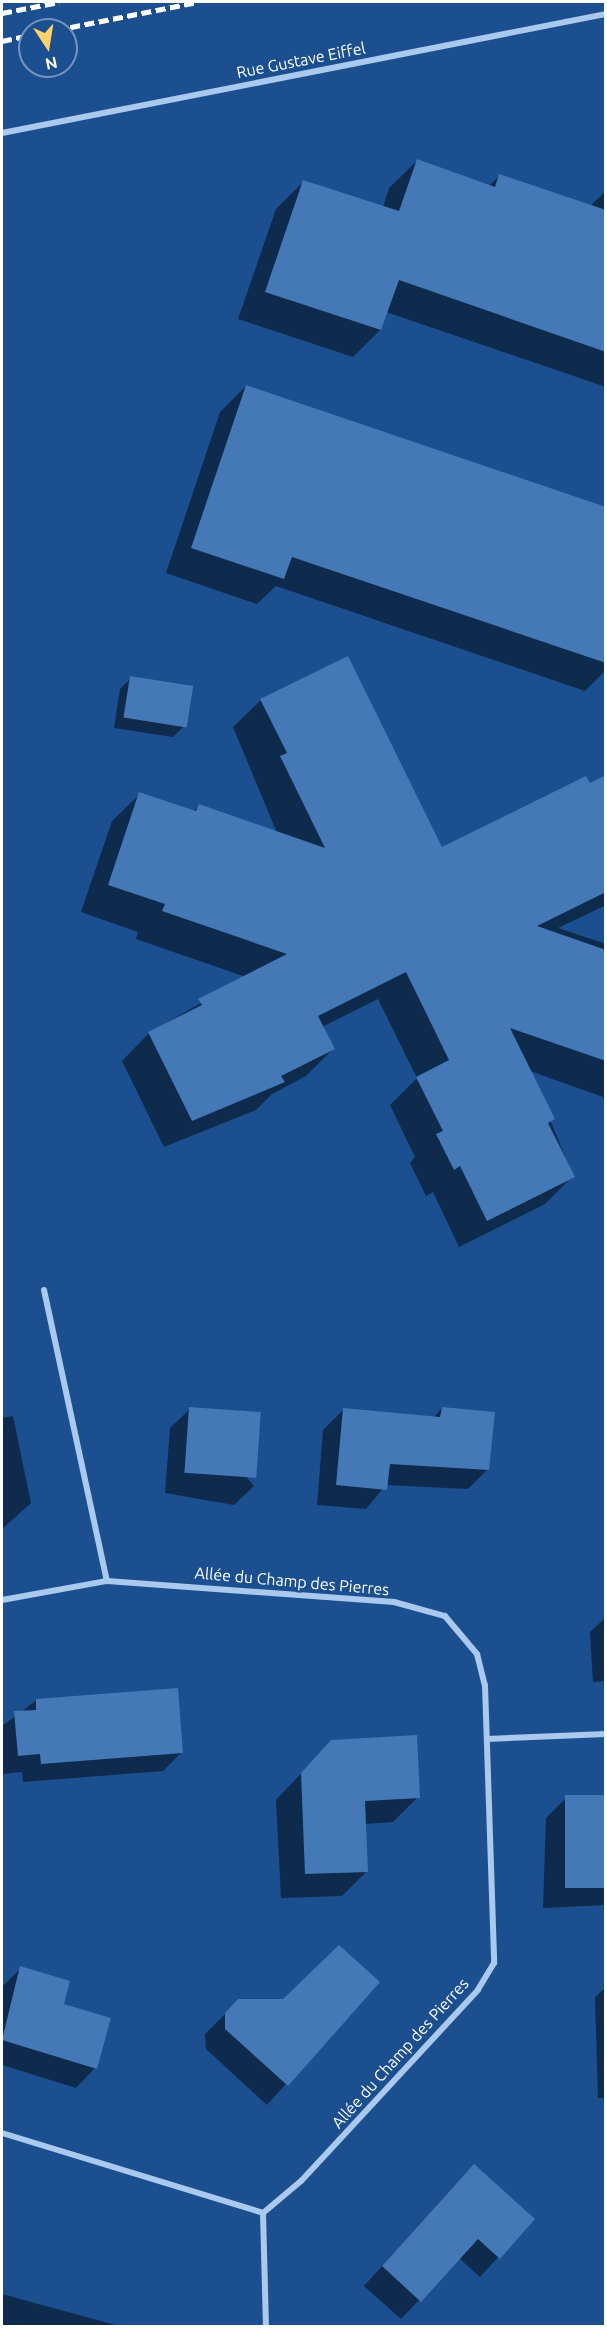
<!DOCTYPE html>
<meta charset="utf-8">
<style>
body{margin:0}
#map{position:relative;width:607px;height:2328px;overflow:hidden;background:#1b4f8f;font-family:Ubuntu,sans-serif}
div>[style]{position:absolute}
.shadow>*{inset:0;background:#0007}
.building>*{inset:0;background:#4478b7;transform-origin:0 0}
.minor>*{height:6px;margin:-3px;padding:0 3px;transform-origin:3px;border-radius:3px;background:#a9c9ee}
.rail>*{height:4.5px;margin-top:-2.25px;transform-origin:0;background:repeating-linear-gradient(90deg,#fff 0 10px,transparent 0 14.5px)}
span{translate:-50% -50%;white-space:nowrap;text-align:center;line-height:1.15;-webkit-text-stroke:4.5px #1b4f8f;paint-order:stroke}
.street-label{font-size:16px;color:#fff}
.frame{position:absolute;inset:0;border:3px solid #fff;pointer-events:none}
.north{position:absolute;left:18px;top:18px;width:60px;height:60px;box-sizing:border-box;background:#1b4f8f;border:2px solid #7695bc;border-radius:50%;rotate:168deg;font-size:16px;font-weight:700;line-height:24px;text-align:center;color:#fff}
.north::after{content:'';display:block;margin:auto;width:21px;height:27px;background:#ffd166;clip-path:polygon(50% 0,100% 100%,50% 72%,0 100%)}
</style>
<div id="map">
<div class="shadow">
<i style="clip-path:polygon(417px 161px,489px 186px,499px 176px,590px 206px,606px 191px,606px 387px,386px 312px,380px 330px,353px 357px,238px 319px,276px 209px,304px 181px,383px 207px,389px 188px)"></i>
<i style="clip-path:polygon(246px 386px,606px 508px,606px 670px,585px 691px,276px 586px,257px 604px,166px 573px,220px 412px)"></i>
<i style="clip-path:polygon(131px 678px,184px 726px,173px 737px,114px 728px,120px 689px)"></i>
<i style="clip-path:polygon(261px 700px,442px 849px,606px 776px,606px 905px,558px 928px,606px 944px,606px 1098px,530px 1071px,573px 1176px,545px 1204px,459px 1247px,433px 1192px,426px 1196px,410px 1163px,415px 1157px,390px 1105px,417px 1078px,378px 999px,322px 1027px,333px 1049px,306px 1076px,272px 1094px,256px 1110px,164px 1147px,122px 1061px,149px 1033px,246px 977px,136px 939px,138px 932px,81px 912px,112px 821px,140px 794px,193px 812px,199px 806px,277px 833px,233px 727px)"></i>
<i style="clip-path:polygon(442px 1408px,488px 1469px,468px 1489px,386px 1485px,366px 1509px,317px 1505px,323px 1430px,343px 1410px,433px 1418px)"></i>
<i style="clip-path:polygon(190px 1409px,254px 1486px,234px 1505px,165px 1493px,170px 1428px)"></i>
<i style="clip-path:polygon(13px 1416px,31px 1503px,2px 1529px,2px 1418px)"></i>
<i style="clip-path:polygon(606px 1617px,606px 1681px,593px 1682px,590px 1632px)"></i>
<i style="clip-path:polygon(37px 1700px,182px 1752px,163px 1771px,23px 1782px,22px 1772px,2px 1774px,2px 1726px)"></i>
<i style="clip-path:polygon(332px 1741px,418px 1797px,393px 1822px,364px 1824px,367px 1871px,342px 1896px,281px 1898px,276px 1800px)"></i>
<i style="clip-path:polygon(606px 1796px,606px 1905px,543px 1908px,546px 1818px,565px 1799px)"></i>
<i style="clip-path:polygon(21px 1968px,62px 2005px,95px 2068px,76px 2088px,2px 2065px,2px 1987px)"></i>
<i style="clip-path:polygon(378px 1982px,267px 2105px,206px 2049px,205px 2034px,238px 2001px,284px 2001px)"></i>
<i style="clip-path:polygon(606px 1987px,606px 2098px,598px 2098px,595px 1997px)"></i>
<i style="clip-path:polygon(455px 2185px,533px 2219px,480px 2277px,459px 2258px,401px 2319px,364px 2286px)"></i>
<i style="clip-path:polygon(2px 2294px,119px 2326px,2px 2326px)"></i>
</div>
<div class="building">
<i style="clip-path:polygon(417px 159px,495px 187px,499px 174px,606px 210px,606px 352px,399px 280px,381px 330px,265px 292px,303px 180px,399px 211px)"></i>
<i style="clip-path:polygon(246px 385px,606px 507px,606px 663px,292px 557px,284px 579px,191px 548px)"></i>
<i style="clip-path:polygon(348px 656px,442px 847px,586px 776px,590px 783px,606px 775px,606px 892px,537px 926px,606px 950px,606px 1061px,510px 1028px,555px 1119px,548px 1123px,575px 1177px,487px 1221px,460px 1166px,454px 1170px,436px 1134px,443px 1131px,416px 1077px,449px 1060px,406px 972px,318px 1016px,335px 1049px,281px 1076px,285px 1082px,192px 1121px,148px 1032px,202px 1005px,198px 999px,287px 954px,162px 911px,165px 904px,108px 885px,139px 792px,196px 811px,199px 804px,325px 848px,280px 756px,287px 753px,260px 699px)"></i>
<i style="left:130px;top:676px;width:64px;height:42px;rotate:9deg"></i>
<i style="left:189px;top:1407px;width:72px;height:66px;rotate:4deg"></i>
<i style="clip-path:polygon(442px 1407px,495px 1412px,489px 1470px,390px 1464px,387px 1490px,336px 1485px,343px 1408px,440px 1417px)"></i>
<i style="clip-path:polygon(178px 1688px,183px 1753px,41px 1764px,40px 1754px,18px 1756px,14px 1711px,36px 1710px,36px 1699px)"></i>
<i style="clip-path:polygon(417px 1735px,420px 1798px,365px 1801px,368px 1872px,305px 1874px,301px 1773px,331px 1740px)"></i>
<i style="left:606px;top:1795px;width:93px;height:41px;rotate:90deg"></i>
<i style="clip-path:polygon(339px 1945px,380px 1982px,288px 2086px,225px 2029px,225px 2013px,238px 1999px,283px 1999px)"></i>
<i style="clip-path:polygon(20px 1966px,70px 1981px,64px 2004px,111px 2018px,97px 2069px,2px 2040px)"></i>
<i style="clip-path:polygon(474px 2164px,535px 2219px,500px 2259px,478px 2239px,421px 2302px,382px 2266px)"></i>
</div>
<div class="minor">
<i style="left:2px;top:133px;width:616px;rotate:-11.15deg"></i>
<i style="left:44px;top:1290px;width:298px;rotate:77.8deg"></i>
<i style="left:2px;top:1600px;width:107px;rotate:-10.3deg"></i>
<i style="left:107px;top:1581px;width:288px;rotate:4.2deg"></i>
<i style="left:394px;top:1602px;width:53px;rotate:15.4deg"></i>
<i style="left:445px;top:1616px;width:50px;rotate:49.9deg"></i>
<i style="left:477px;top:1654px;width:32px;rotate:76deg"></i>
<i style="left:485px;top:1685px;width:278px;rotate:88.1deg"></i>
<i style="left:494px;top:1963px;width:31px;rotate:121deg"></i>
<i style="left:478px;top:1990px;width:260px;rotate:132.8deg"></i>
<i style="left:301px;top:2181px;width:50px;rotate:139.9deg"></i>
<i style="left:487px;top:1739px;width:119px;rotate:-2.4deg"></i>
<i style="left:2px;top:2133px;width:273px;rotate:17deg"></i>
<i style="left:263px;top:2213px;width:113px;rotate:88.5deg"></i>
</div>
<div class="rail">
<i style="left:2px;top:13px;width:58px;rotate:-10.9deg"></i>
<i style="left:56px;top:30px;width:144px;rotate:-11.2deg"></i>
<i style="left:2px;top:41px;width:29px;rotate:-12deg"></i>
</div>
<div class="street-label">
<span style="left:301px;top:60px;rotate:-11deg">Rue Gustave Eiffel</span>
<span style="left:292px;top:1581px;rotate:5deg">Allée du Champ des Pierres</span>
<span style="left:400px;top:2053px;rotate:-48deg">Allée du Champ des Pierres</span>
</div>
<div class="frame"></div>
<div class="north">N</div>
</div>
